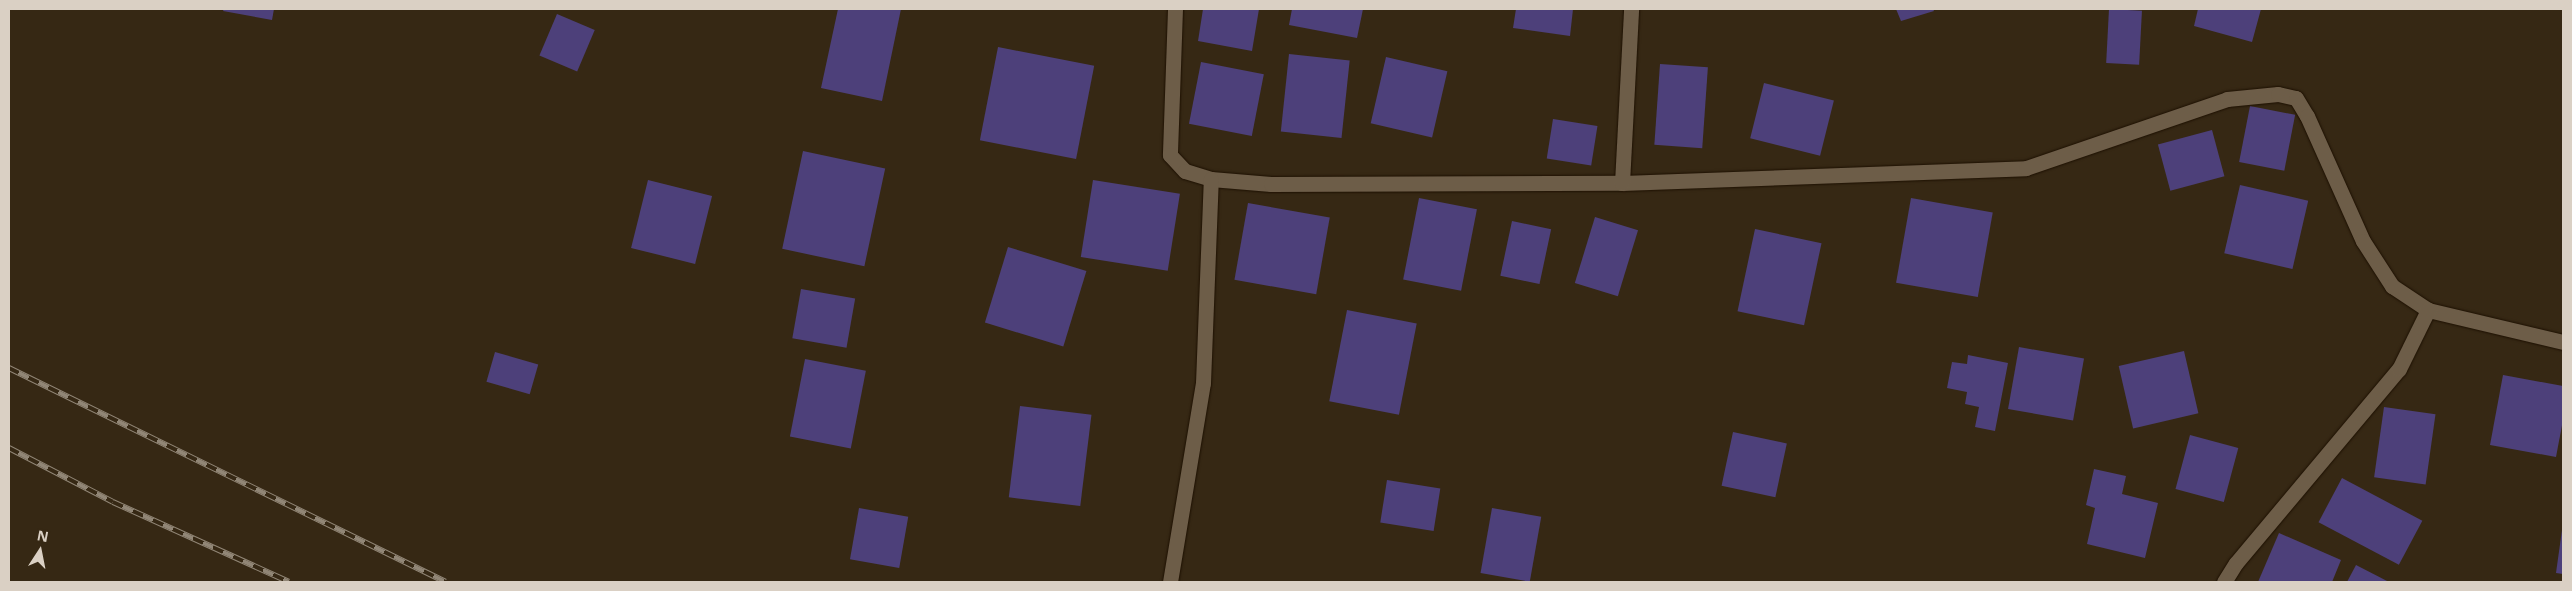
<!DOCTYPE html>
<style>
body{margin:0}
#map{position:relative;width:2572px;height:591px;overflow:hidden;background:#362814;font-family:"Open Sans",sans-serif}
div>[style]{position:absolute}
.building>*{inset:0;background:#4d407a;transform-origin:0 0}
.roads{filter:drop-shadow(0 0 1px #1d1000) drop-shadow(0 0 1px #1d1000)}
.minor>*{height:15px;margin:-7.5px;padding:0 7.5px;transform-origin:7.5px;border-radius:7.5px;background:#6d5d48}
.rail>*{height:5.5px;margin-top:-2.75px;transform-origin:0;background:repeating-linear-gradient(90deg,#362814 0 11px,#918676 0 22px);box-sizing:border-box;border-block:1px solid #918676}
span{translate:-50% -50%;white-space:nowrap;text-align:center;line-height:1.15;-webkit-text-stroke:4.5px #362814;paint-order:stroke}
.frame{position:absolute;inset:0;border:10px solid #dad0c4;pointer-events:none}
.north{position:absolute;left:15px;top:526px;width:50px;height:50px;-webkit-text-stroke:4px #362814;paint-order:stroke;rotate:11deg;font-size:14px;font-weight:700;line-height:20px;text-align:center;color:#dad0c4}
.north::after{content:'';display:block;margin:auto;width:18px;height:22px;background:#dad0c4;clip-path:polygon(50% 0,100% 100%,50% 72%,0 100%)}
</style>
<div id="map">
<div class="building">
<i style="clip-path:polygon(224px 9px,274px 9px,272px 20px,223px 11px)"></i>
<i style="clip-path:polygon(838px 9px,901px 9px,882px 101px,821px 88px)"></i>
<i style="clip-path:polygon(1203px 9px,1259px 9px,1252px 51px,1198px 41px)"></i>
<i style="clip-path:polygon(1292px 9px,1363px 9px,1357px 38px,1289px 25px)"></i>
<i style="clip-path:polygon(1516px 9px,1573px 9px,1570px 36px,1513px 28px)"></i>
<i style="clip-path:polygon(1896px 9px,1933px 9px,1934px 11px,1901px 21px)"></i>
<i style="left:2109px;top:9px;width:33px;height:54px;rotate:3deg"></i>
<i style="clip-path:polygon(2198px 9px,2261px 9px,2252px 42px,2194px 26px)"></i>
<i style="left:557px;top:14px;width:41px;height:45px;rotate:23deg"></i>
<i style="left:998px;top:47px;width:98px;height:95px;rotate:11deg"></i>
<i style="left:1289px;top:54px;width:61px;height:78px;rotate:6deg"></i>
<i style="left:1386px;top:57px;width:63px;height:68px;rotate:13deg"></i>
<i style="left:1201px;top:62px;width:64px;height:63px;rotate:11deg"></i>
<i style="left:1660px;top:64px;width:48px;height:81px;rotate:4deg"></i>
<i style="left:1764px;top:83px;width:72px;height:57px;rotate:14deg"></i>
<i style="left:2250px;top:106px;width:46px;height:57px;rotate:11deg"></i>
<i style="left:1553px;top:119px;width:45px;height:40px;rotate:9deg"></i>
<i style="left:2212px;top:130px;width:48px;height:56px;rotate:75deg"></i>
<i style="left:803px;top:151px;width:84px;height:100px;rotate:12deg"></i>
<i style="left:648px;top:180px;width:66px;height:70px;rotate:14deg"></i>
<i style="left:1093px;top:180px;width:88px;height:78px;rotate:9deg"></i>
<i style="left:2240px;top:185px;width:70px;height:70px;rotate:13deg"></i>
<i style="left:1419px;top:198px;width:59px;height:83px;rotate:11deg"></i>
<i style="left:1911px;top:198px;width:83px;height:86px;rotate:10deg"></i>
<i style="left:1248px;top:203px;width:83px;height:78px;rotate:10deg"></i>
<i style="left:1595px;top:217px;width:45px;height:69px;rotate:17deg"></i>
<i style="left:1512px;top:221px;width:40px;height:56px;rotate:12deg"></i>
<i style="left:1755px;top:229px;width:68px;height:84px;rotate:12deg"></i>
<i style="left:1008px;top:247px;width:82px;height:79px;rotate:17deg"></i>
<i style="left:801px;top:289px;width:55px;height:50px;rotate:10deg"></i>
<i style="left:1347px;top:310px;width:71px;height:93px;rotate:11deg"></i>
<i style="left:2019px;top:347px;width:66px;height:63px;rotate:10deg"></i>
<i style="left:2184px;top:351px;width:64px;height:67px;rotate:77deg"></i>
<i style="left:495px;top:352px;width:45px;height:31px;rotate:16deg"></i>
<i style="clip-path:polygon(1968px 355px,2008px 363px,1995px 431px,1975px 427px,1979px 407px,1965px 404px,1967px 392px,1947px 388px,1952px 362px,1967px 364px)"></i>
<i style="left:805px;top:359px;width:62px;height:79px;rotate:11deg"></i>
<i style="clip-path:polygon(2503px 375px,2563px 386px,2563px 420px,2556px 457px,2490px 445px)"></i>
<i style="left:1020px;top:406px;width:72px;height:92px;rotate:7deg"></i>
<i style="left:2384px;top:407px;width:52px;height:71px;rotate:8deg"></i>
<i style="left:1733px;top:432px;width:55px;height:55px;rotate:12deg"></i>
<i style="left:2190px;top:435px;width:50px;height:56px;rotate:15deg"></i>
<i style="clip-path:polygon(2094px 469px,2126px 476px,2122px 494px,2158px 503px,2145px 558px,2087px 544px,2095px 508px,2086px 505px)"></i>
<i style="left:2342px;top:478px;width:91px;height:50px;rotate:28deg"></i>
<i style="left:1387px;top:480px;width:54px;height:43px;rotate:9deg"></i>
<i style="left:859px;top:508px;width:50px;height:52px;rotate:10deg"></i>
<i style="left:1492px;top:508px;width:50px;height:66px;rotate:10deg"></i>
<i style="clip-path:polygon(2562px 530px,2563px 530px,2563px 574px,2556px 573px)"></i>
<i style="clip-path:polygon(2279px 533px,2341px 560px,2332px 582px,2258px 582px)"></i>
<i style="clip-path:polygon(2356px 565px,2389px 582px,2347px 582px)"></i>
</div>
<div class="roads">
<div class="minor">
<i style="left:1175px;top:9px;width:146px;rotate:92deg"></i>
<i style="left:1170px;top:155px;width:22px;rotate:47deg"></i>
<i style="left:1185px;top:171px;width:27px;rotate:17deg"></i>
<i style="left:1211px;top:179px;width:60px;rotate:4.8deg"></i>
<i style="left:1271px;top:184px;width:351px;rotate:-0.2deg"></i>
<i style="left:1622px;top:183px;width:404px;rotate:-2.1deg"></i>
<i style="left:2026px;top:168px;width:213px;rotate:-18.9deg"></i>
<i style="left:2227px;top:99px;width:51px;rotate:-5.6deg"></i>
<i style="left:2278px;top:94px;width:18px;rotate:13deg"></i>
<i style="left:2296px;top:98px;width:21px;rotate:59deg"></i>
<i style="left:2307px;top:116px;width:137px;rotate:65.9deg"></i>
<i style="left:2363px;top:241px;width:54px;rotate:57.2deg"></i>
<i style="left:2392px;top:286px;width:43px;rotate:33.7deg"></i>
<i style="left:2428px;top:310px;width:139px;rotate:13.3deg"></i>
<i style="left:1622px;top:183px;width:174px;rotate:-87deg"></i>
<i style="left:1170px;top:582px;width:202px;rotate:-80.6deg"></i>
<i style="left:1203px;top:383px;width:204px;rotate:-87.8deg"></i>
<i style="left:2224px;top:582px;width:22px;rotate:-58deg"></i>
<i style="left:2236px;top:563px;width:253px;rotate:-50deg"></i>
<i style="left:2399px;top:369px;width:66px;rotate:-63.8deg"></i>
</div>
</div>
<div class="rail">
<i style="left:9px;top:368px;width:486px;rotate:26.1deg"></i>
<i style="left:9px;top:448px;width:117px;rotate:27.4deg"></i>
<i style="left:113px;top:502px;width:193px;rotate:24.4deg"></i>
</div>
<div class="frame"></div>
<div class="north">N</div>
</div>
